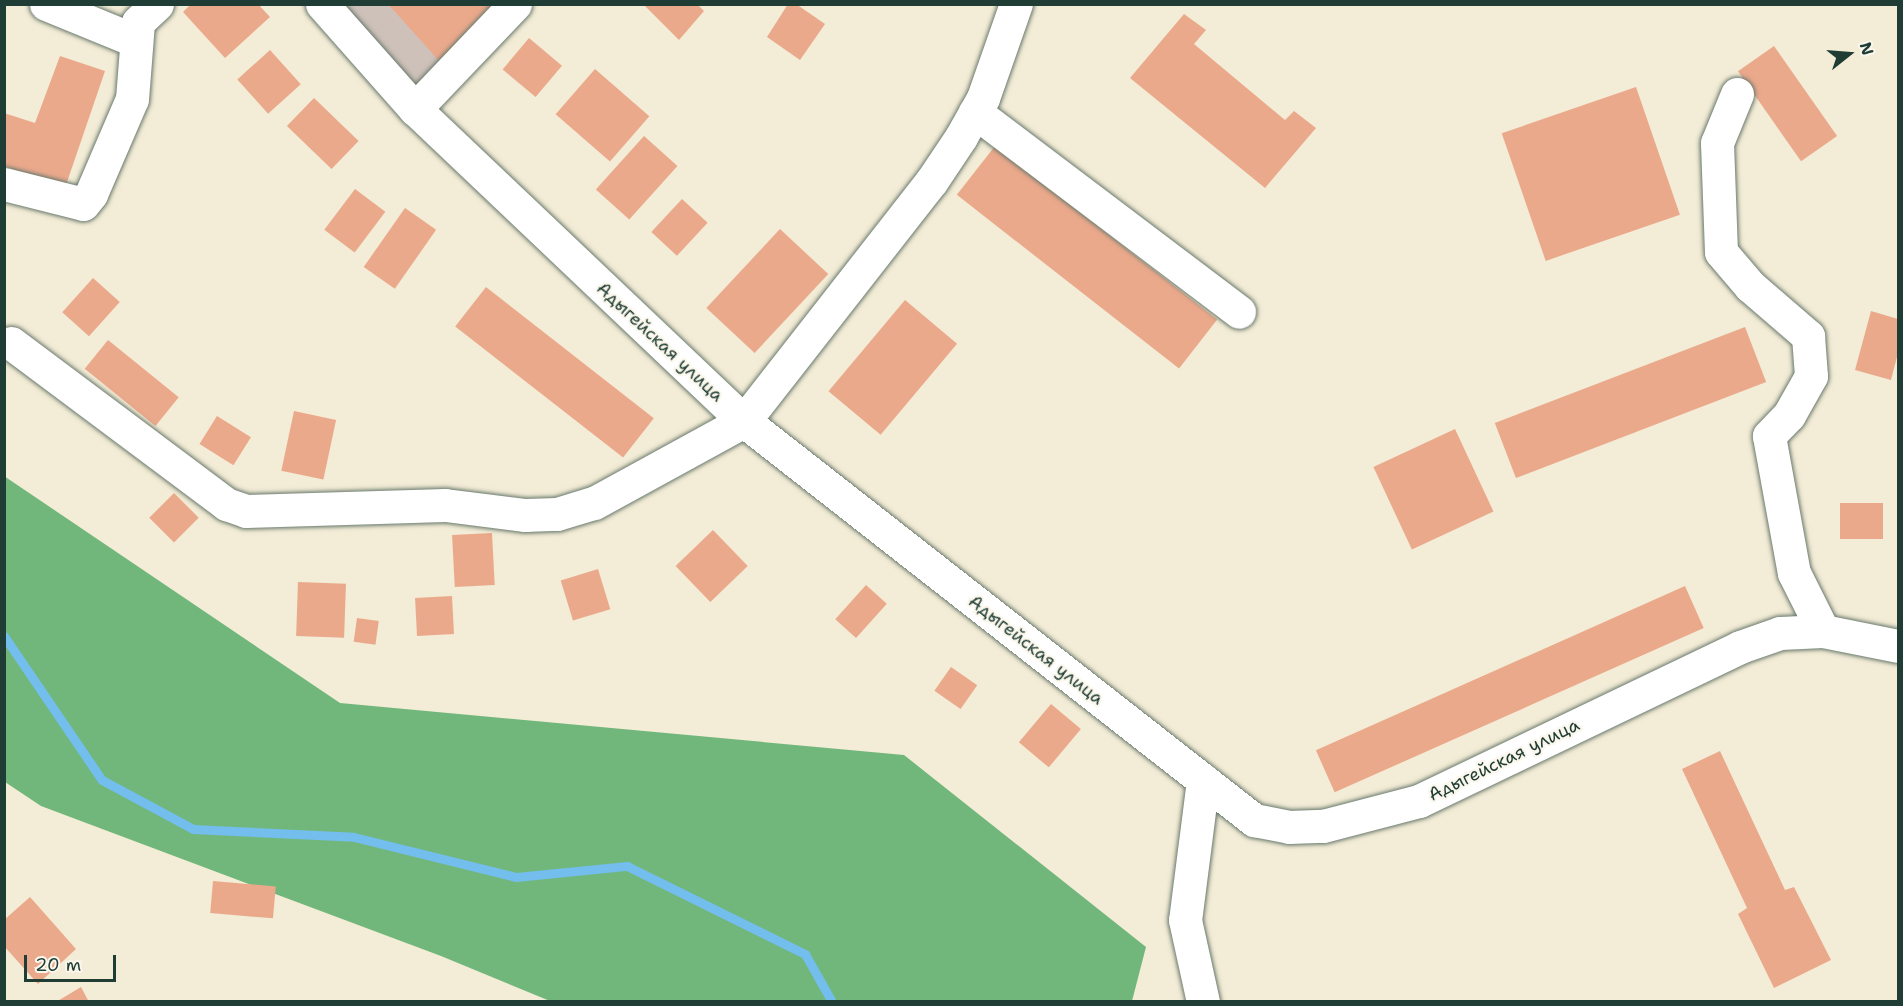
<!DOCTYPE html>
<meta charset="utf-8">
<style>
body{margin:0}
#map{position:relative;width:1903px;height:1006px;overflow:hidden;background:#f3ecd6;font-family:"Shantell Sans",sans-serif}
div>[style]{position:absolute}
.industrial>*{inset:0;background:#cec1ba}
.forest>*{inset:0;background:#71b77c}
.stream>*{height:9px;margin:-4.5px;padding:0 4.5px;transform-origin:4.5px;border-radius:4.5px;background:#73beed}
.building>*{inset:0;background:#eba98c;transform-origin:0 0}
.roads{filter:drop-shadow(0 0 2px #697a6d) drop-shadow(0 0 2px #697a6d)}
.minor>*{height:33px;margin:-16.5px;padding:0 16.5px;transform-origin:16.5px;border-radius:16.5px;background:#fff}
span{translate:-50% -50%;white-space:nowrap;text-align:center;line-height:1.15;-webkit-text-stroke:4.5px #fbf7ec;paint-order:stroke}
.street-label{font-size:18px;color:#1f3d34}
.frame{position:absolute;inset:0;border:6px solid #1f3d34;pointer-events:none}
.north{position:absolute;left:1819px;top:24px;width:60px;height:60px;-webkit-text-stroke:4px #fbf7ec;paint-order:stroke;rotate:73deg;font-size:16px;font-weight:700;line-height:24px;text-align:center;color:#1f3d34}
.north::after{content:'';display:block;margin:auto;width:21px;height:27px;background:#1f3d34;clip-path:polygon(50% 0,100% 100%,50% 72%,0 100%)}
.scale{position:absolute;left:24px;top:955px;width:92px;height:27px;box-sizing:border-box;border:3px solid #1f3d34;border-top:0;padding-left:8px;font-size:18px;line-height:21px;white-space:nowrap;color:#1f3d34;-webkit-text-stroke:4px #fbf7ec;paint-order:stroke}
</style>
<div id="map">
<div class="industrial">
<i style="clip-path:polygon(331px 5px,502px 5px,418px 91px)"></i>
</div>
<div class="forest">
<i style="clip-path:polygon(4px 476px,340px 703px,904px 755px,1146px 947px,1132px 1001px,550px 1001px,441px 956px,41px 806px,5px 782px)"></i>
</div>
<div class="stream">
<i style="left:4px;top:636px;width:174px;rotate:55.8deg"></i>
<i style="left:102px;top:780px;width:103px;rotate:28.3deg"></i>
<i style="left:193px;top:829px;width:161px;rotate:2.8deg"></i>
<i style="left:354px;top:837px;width:167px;rotate:13.9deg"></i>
<i style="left:516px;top:877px;width:112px;rotate:-5.7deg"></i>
<i style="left:627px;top:866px;width:199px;rotate:26.3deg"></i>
<i style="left:805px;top:954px;width:55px;rotate:60.6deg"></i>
</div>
<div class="building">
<i style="clip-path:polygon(191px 4px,258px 4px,270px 17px,225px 58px,183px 12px)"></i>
<i style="clip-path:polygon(388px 4px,498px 4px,440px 62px)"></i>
<i style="clip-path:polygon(643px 4px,697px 4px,704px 11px,679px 40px)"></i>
<i style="clip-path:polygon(788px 4px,796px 4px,825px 24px,800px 60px,767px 37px)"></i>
<i style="clip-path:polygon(1184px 14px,1206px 30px,1194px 44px,1285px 120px,1294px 111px,1316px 128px,1265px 188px,1130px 78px)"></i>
<i style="left:529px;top:38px;width:43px;height:41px;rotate:40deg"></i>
<i style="left:1774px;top:46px;width:110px;height:44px;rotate:55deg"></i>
<i style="left:270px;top:50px;width:46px;height:44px;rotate:48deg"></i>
<i style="clip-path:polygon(60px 56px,105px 71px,65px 188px,4px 166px,4px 113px,35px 123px)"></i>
<i style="left:595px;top:69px;width:72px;height:60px;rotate:41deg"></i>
<i style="left:1636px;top:87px;width:135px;height:142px;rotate:71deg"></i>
<i style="left:314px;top:98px;width:62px;height:39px;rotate:44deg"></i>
<i style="left:644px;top:136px;width:45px;height:72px;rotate:42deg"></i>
<i style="left:995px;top:146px;width:282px;height:62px;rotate:38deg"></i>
<i style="left:355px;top:189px;width:38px;height:51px;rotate:37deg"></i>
<i style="left:682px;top:199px;width:35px;height:45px;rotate:43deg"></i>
<i style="left:405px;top:208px;width:38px;height:72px;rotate:35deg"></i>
<i style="left:780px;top:229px;width:66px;height:108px;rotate:43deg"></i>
<i style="left:93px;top:278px;width:36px;height:46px;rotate:42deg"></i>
<i style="left:486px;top:287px;width:213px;height:50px;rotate:38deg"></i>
<i style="left:905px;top:300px;width:68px;height:119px;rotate:40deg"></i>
<i style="clip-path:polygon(1871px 311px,1898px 319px,1898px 353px,1891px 380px,1855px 370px)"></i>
<i style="left:1745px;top:327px;width:59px;height:268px;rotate:69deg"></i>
<i style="left:108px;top:340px;width:91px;height:37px;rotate:39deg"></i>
<i style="left:294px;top:411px;width:43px;height:61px;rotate:12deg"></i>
<i style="left:217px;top:416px;width:40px;height:33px;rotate:32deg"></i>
<i style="left:1455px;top:429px;width:91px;height:90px;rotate:65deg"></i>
<i style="left:174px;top:493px;width:35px;height:35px;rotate:45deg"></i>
<i style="left:1840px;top:503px;width:43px;height:36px"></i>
<i style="left:713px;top:530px;width:50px;height:52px;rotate:46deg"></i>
<i style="left:492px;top:533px;width:52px;height:40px;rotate:87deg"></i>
<i style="left:598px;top:569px;width:42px;height:39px;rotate:73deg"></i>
<i style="left:298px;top:582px;width:48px;height:54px;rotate:2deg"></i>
<i style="left:866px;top:585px;width:28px;height:46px;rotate:42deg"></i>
<i style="left:1685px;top:586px;width:46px;height:404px;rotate:66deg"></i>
<i style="left:452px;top:596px;width:38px;height:37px;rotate:87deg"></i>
<i style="left:357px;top:618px;width:22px;height:24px;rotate:8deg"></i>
<i style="left:951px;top:667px;width:32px;height:29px;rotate:35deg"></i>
<i style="left:1051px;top:704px;width:39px;height:50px;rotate:40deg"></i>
<i style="clip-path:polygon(1720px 751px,1785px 890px,1794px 887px,1831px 960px,1774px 988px,1738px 914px,1747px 908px,1682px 769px)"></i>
<i style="left:213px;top:881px;width:63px;height:32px;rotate:5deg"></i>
<i style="clip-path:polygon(30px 897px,76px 949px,38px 984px,4px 946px,4px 920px)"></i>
<i style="clip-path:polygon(81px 987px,89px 1002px,56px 1002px)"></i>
</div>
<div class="roads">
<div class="minor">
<i style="left:46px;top:4px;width:97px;rotate:22.3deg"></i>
<i style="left:322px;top:4px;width:140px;rotate:48.5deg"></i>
<i style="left:415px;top:109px;width:453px;rotate:43.5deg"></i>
<i style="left:744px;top:421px;width:648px;rotate:38.04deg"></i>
<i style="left:1254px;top:820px;width:36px;rotate:11deg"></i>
<i style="left:1289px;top:827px;width:34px;rotate:-2deg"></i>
<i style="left:1323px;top:826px;width:99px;rotate:-14.6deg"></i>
<i style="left:1419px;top:801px;width:356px;rotate:-25.6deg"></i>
<i style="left:1740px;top:647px;width:42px;rotate:-19.3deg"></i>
<i style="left:1780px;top:633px;width:43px;rotate:-2.7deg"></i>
<i style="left:1823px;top:631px;width:76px;rotate:11.3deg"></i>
<i style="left:1737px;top:94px;width:53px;rotate:112.2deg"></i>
<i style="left:1717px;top:143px;width:109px;rotate:87.9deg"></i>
<i style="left:1721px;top:252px;width:45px;rotate:49.5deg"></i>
<i style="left:1750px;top:286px;width:77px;rotate:40.8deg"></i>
<i style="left:1808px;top:336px;width:40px;rotate:85.7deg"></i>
<i style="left:1811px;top:376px;width:45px;rotate:119.4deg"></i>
<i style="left:1789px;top:415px;width:29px;rotate:134deg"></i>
<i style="left:1769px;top:436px;width:139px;rotate:79.7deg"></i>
<i style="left:1794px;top:573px;width:65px;rotate:63.4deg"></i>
<i style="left:415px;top:109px;width:145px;rotate:-46.4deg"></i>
<i style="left:975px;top:112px;width:331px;rotate:37.1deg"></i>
<i style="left:4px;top:184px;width:81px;rotate:14.2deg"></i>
<i style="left:83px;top:204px;width:13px;rotate:-51deg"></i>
<i style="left:91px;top:194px;width:103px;rotate:-66.7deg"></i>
<i style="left:132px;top:99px;width:77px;rotate:-85.5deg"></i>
<i style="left:138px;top:22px;width:26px;rotate:-43deg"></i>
<i style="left:11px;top:343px;width:269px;rotate:36.8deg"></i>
<i style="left:226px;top:504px;width:21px;rotate:19deg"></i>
<i style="left:246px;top:511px;width:199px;rotate:-1.7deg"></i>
<i style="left:445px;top:505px;width:81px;rotate:7.1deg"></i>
<i style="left:525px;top:515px;width:32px;rotate:-2deg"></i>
<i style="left:557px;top:514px;width:39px;rotate:-17deg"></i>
<i style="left:594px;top:503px;width:171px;rotate:-28.7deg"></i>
<i style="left:744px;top:421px;width:303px;rotate:-52deg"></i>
<i style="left:931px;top:182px;width:54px;rotate:-56.3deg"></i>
<i style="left:961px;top:137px;width:45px;rotate:-60.6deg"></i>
<i style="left:983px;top:98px;width:100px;rotate:-70.7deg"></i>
<i style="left:1203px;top:780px;width:141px;rotate:97.3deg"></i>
<i style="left:1185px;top:920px;width:84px;rotate:77.6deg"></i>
</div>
</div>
<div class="street-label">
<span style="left:660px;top:342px;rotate:43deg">Адыгейская улица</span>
<span style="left:1036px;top:650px;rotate:38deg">Адыгейская улица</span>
<span style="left:1504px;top:760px;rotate:-26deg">Адыгейская улица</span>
</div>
<div class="frame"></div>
<div class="north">N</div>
<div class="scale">20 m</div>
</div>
